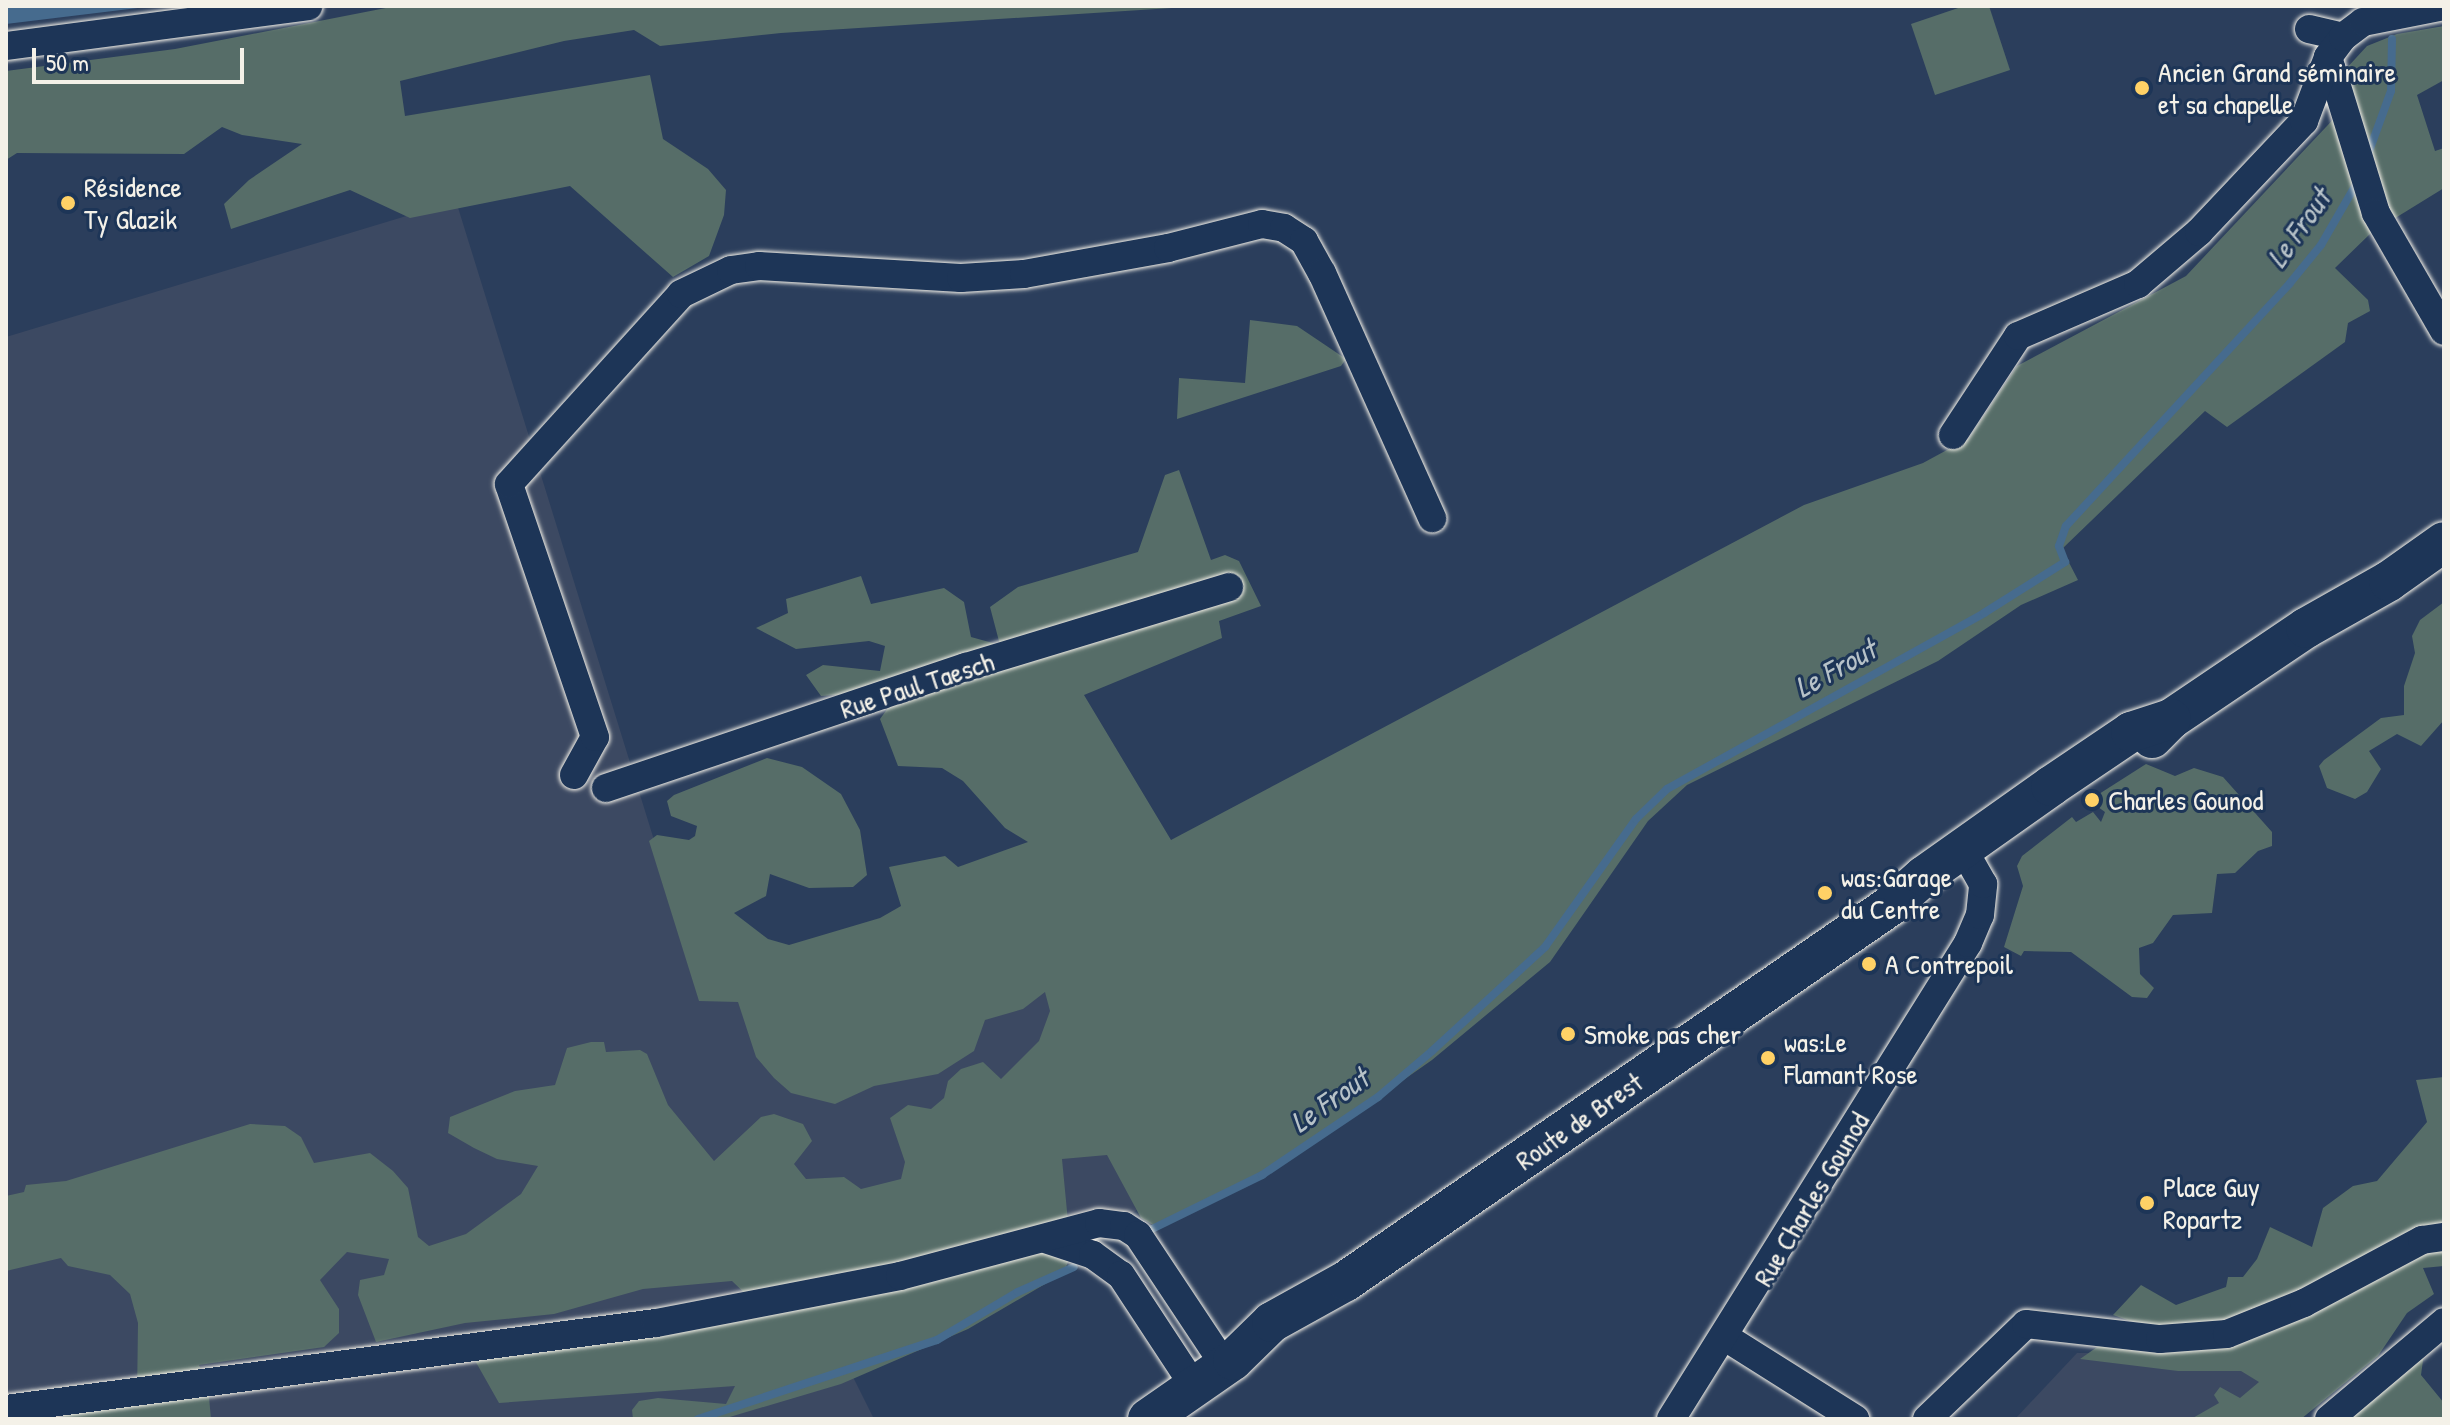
<!DOCTYPE html>
<meta charset="utf-8">
<style>
body{margin:0}
#map{position:relative;width:2450px;height:1425px;overflow:hidden;background:#2b3e5c;font-family:"Patrick Hand",sans-serif}
div>[style]{position:absolute}
.built>*{inset:0;background:#3c4962}
.green>*{inset:0;background:#566d68}
.water>*{inset:0;background:#466b8e}
.stream>*{height:8px;margin:-4px;padding:0 4px;transform-origin:4px;border-radius:4px;background:#466b8e}
.roads{filter:drop-shadow(0 0 2px #f4f1e8) drop-shadow(0 0 2px #f4f1e8)}
.minor>*{height:28px;margin:-14px;padding:0 14px;transform-origin:14px;border-radius:14px;background:#1d3557}
.secondary>*{height:40px;margin:-20px;padding:0 20px;transform-origin:20px;border-radius:20px;background:#1d3557}
.dots>*{width:22px;height:22px;translate:-50% -50%;box-sizing:border-box;border:4px solid #1d3557;border-radius:50%}
span{translate:-50% -50%;white-space:nowrap;text-align:center;line-height:1.15;-webkit-text-stroke:6px #1d3557;paint-order:stroke}
.poi-label{font-size:28px;color:#f4f1e8}
.left{translate:0 -50%;text-align:left}
.street-label{font-size:28px;color:#f4f1e8}
.water-label{font-size:30px;color:#b7c2c8;font-style:italic}
.frame{position:absolute;inset:0;border:8px solid #f4f1e8;pointer-events:none}
.scale{position:absolute;left:32px;top:48px;width:212px;height:36px;box-sizing:border-box;border:4px solid #f4f1e8;border-top:0;padding-left:10px;font-size:24px;line-height:28px;white-space:nowrap;color:#f4f1e8;-webkit-text-stroke:6px #1d3557;paint-order:stroke}
</style>
<div id="map">
<div class="built">
<i style="clip-path:polygon(456px 201px,703px 998px,1054px 897px,1145px 1205px,1003px 1293px,848px 1367px,874px 1419px,6px 1419px,6px 337px)"></i>
<i style="clip-path:polygon(2270px 1351px,2282px 1419px,2015px 1419px,2077px 1353px)"></i>
</div>
<div class="green">
<i style="clip-path:polygon(396px 6px,1203px 6px,781px 33px,660px 46px,634px 30px,564px 41px,400px 81px,405px 116px,650px 75px,663px 139px,708px 169px,726px 190px,724px 215px,709px 256px,673px 277px,570px 186px,410px 218px,350px 190px,231px 229px,224px 204px,249px 180px,302px 144px,242px 135px,222px 127px,184px 154px,17px 153px,6px 160px,6px 71px,175px 49px)"></i>
<i style="clip-path:polygon(1964px 6px,1989px 6px,2010px 70px,1935px 95px,1911px 24px)"></i>
<i style="clip-path:polygon(2444px 26px,2444px 80px,2417px 95px,2435px 151px,2444px 148px,2444px 188px,2371px 233px,2335px 268px,2368px 300px,2370px 311px,2348px 323px,2345px 342px,2227px 427px,2205px 411px,2062px 549px,2078px 580px,2021px 605px,1938px 661px,1687px 785px,1648px 821px,1550px 962px,1432px 1060px,1278px 1168px,1158px 1228px,1141px 1218px,1107px 1155px,1062px 1159px,1071px 1253px,1064px 1273px,968px 1329px,841px 1384px,723px 1419px,633px 1419px,632px 1410px,639px 1401px,658px 1398px,726px 1404px,735px 1386px,499px 1403px,473px 1357px,759px 1307px,732px 1281px,643px 1289px,554px 1314px,465px 1323px,376px 1342px,358px 1295px,360px 1280px,384px 1275px,389px 1259px,347px 1252px,320px 1280px,339px 1309px,339px 1333px,324px 1347px,199px 1365px,208px 1386px,211px 1419px,64px 1419px,64px 1407px,137px 1397px,138px 1323px,130px 1294px,110px 1275px,68px 1266px,61px 1258px,6px 1271px,6px 1196px,24px 1192px,26px 1185px,66px 1181px,250px 1124px,285px 1126px,301px 1137px,314px 1163px,370px 1153px,393px 1171px,408px 1188px,418px 1237px,429px 1246px,466px 1234px,521px 1194px,538px 1166px,497px 1159px,474px 1148px,448px 1133px,450px 1117px,515px 1091px,555px 1085px,567px 1048px,591px 1042px,604px 1042px,606px 1052px,640px 1050px,647px 1054px,668px 1105px,714px 1161px,761px 1117px,774px 1114px,803px 1124px,812px 1141px,794px 1164px,806px 1179px,844px 1177px,861px 1189px,901px 1179px,905px 1162px,890px 1118px,908px 1105px,931px 1109px,944px 1098px,948px 1081px,961px 1069px,983px 1062px,1001px 1079px,1039px 1041px,1050px 1011px,1045px 992px,1023px 1009px,985px 1020px,974px 1051px,938px 1074px,874px 1086px,835px 1104px,791px 1093px,774px 1078px,756px 1057px,738px 1002px,699px 1001px,649px 841px,657px 835px,689px 840px,695px 836px,697px 826px,671px 816px,667px 801px,674px 795px,767px 758px,802px 767px,841px 794px,860px 830px,867px 875px,853px 887px,809px 888px,770px 874px,766px 896px,734px 913px,768px 939px,789px 945px,880px 918px,901px 906px,889px 867px,945px 856px,958px 867px,1028px 842px,1005px 828px,963px 781px,942px 768px,898px 766px,880px 719px,888px 708px,865px 693px,821px 696px,806px 675px,823px 665px,880px 671px,885px 646px,869px 641px,796px 649px,756px 628px,788px 613px,786px 599px,861px 576px,871px 604px,944px 588px,964px 602px,971px 637px,1000px 645px,990px 607px,1018px 587px,1138px 552px,1165px 475px,1179px 470px,1211px 560px,1225px 555px,1239px 561px,1261px 606px,1219px 621px,1222px 638px,1084px 695px,1171px 840px,1804px 505px,1923px 463px,1969px 438px,2017px 366px,2186px 276px,2342px 110px,2344px 71px,2367px 46px,2397px 34px)"></i>
<i style="clip-path:polygon(1250px 320px,1297px 326px,1346px 359px,1341px 366px,1177px 419px,1179px 378px,1245px 383px)"></i>
<i style="clip-path:polygon(2444px 602px,2444px 720px,2421px 746px,2397px 734px,2369px 751px,2381px 769px,2367px 792px,2355px 799px,2327px 788px,2319px 766px,2324px 760px,2381px 718px,2404px 715px,2404px 686px,2415px 653px,2412px 636px,2420px 620px)"></i>
<i style="clip-path:polygon(2146px 764px,2175px 776px,2194px 768px,2223px 777px,2272px 832px,2272px 846px,2258px 851px,2235px 873px,2217px 874px,2212px 913px,2173px 915px,2153px 943px,2139px 948px,2140px 974px,2154px 988px,2147px 998px,2132px 997px,2071px 952px,2024px 951px,2021px 956px,2004px 947px,2023px 886px,2017px 866px,2022px 856px,2072px 817px,2076px 822px,2093px 812px,2101px 822px,2105px 812px,2098px 807px,2099px 794px)"></i>
<i style="clip-path:polygon(2444px 1077px,2444px 1266px,2423px 1268px,2434px 1294px,2407px 1313px,2378px 1356px,2301px 1419px,2191px 1419px,2219px 1403px,2214px 1395px,2220px 1387px,2240px 1398px,2259px 1382px,2241px 1371px,2178px 1371px,2080px 1359px,2133px 1322px,2113px 1315px,2141px 1285px,2176px 1305px,2226px 1287px,2228px 1277px,2243px 1277px,2257px 1259px,2270px 1227px,2312px 1247px,2323px 1208px,2353px 1186px,2377px 1181px,2427px 1122px,2416px 1080px)"></i>
<i style="clip-path:polygon(2424px 1353px,2421px 1375px,2444px 1403px,2444px 1419px,2345px 1419px)"></i>
</div>
<div class="water">
<i style="clip-path:polygon(6px 6px,154px 6px,6px 24px)"></i>
</div>
<div class="stream">
<i style="left:2367px;top:157px;width:70px;rotate:-70deg"></i>
<i style="left:2391px;top:91px;width:52px;rotate:-88.9deg"></i>
<i style="left:1152px;top:1229px;width:123px;rotate:-26.1deg"></i>
<i style="left:1262px;top:1175px;width:140px;rotate:-33.9deg"></i>
<i style="left:1378px;top:1097px;width:71px;rotate:-40.4deg"></i>
<i style="left:1432px;top:1051px;width:154px;rotate:-42.6deg"></i>
<i style="left:1545px;top:947px;width:157px;rotate:-54.6deg"></i>
<i style="left:1636px;top:819px;width:43px;rotate:-44.1deg"></i>
<i style="left:1667px;top:789px;width:363px;rotate:-29deg"></i>
<i style="left:1984px;top:613px;width:96px;rotate:-32.2deg"></i>
<i style="left:2065px;top:562px;width:17px;rotate:-111deg"></i>
<i style="left:2059px;top:546px;width:21px;rotate:-71deg"></i>
<i style="left:2066px;top:526px;width:330px;rotate:-47.3deg"></i>
<i style="left:2290px;top:283px;width:49px;rotate:-50.8deg"></i>
<i style="left:2321px;top:245px;width:74px;rotate:-60deg"></i>
<i style="left:698px;top:1419px;width:252px;rotate:-18.3deg"></i>
<i style="left:937px;top:1340px;width:94px;rotate:-30.7deg"></i>
<i style="left:1018px;top:1292px;width:61px;rotate:-24.1deg"></i>
</div>
<div class="roads">
<div class="minor">
<i style="left:2309px;top:29px;width:35px;rotate:13deg"></i>
<i style="left:6px;top:46px;width:305px;rotate:-7.5deg"></i>
<i style="left:2328px;top:57px;width:163px;rotate:72.9deg"></i>
<i style="left:2376px;top:213px;width:136px;rotate:60deg"></i>
<i style="left:1953px;top:435px;width:118px;rotate:-56.7deg"></i>
<i style="left:2018px;top:336px;width:131px;rotate:-23.4deg"></i>
<i style="left:2138px;top:284px;width:80px;rotate:-40.4deg"></i>
<i style="left:2199px;top:232px;width:153px;rotate:-46.6deg"></i>
<i style="left:2304px;top:121px;width:68px;rotate:-69.4deg"></i>
<i style="left:2328px;top:57px;width:25px;rotate:-53deg"></i>
<i style="left:2343px;top:37px;width:25px;rotate:-37deg"></i>
<i style="left:2363px;top:22px;width:83px;rotate:-11.2deg"></i>
<i style="left:574px;top:775px;width:43px;rotate:-61.1deg"></i>
<i style="left:595px;top:737px;width:267px;rotate:-108.8deg"></i>
<i style="left:509px;top:484px;width:256px;rotate:-47.8deg"></i>
<i style="left:681px;top:294px;width:55px;rotate:-25.6deg"></i>
<i style="left:731px;top:270px;width:28px;rotate:-8deg"></i>
<i style="left:759px;top:266px;width:202px;rotate:3.4deg"></i>
<i style="left:961px;top:278px;width:63px;rotate:-3.6deg"></i>
<i style="left:1024px;top:274px;width:146px;rotate:-10.2deg"></i>
<i style="left:1168px;top:248px;width:97px;rotate:-14.3deg"></i>
<i style="left:1262px;top:224px;width:22px;rotate:10deg"></i>
<i style="left:1284px;top:228px;width:24px;rotate:33deg"></i>
<i style="left:1304px;top:241px;width:37px;rotate:61deg"></i>
<i style="left:1322px;top:273px;width:269px;rotate:65.8deg"></i>
<i style="left:606px;top:788px;width:380px;rotate:-18.6deg"></i>
<i style="left:966px;top:667px;width:275px;rotate:-16.9deg"></i>
<i style="left:1048px;top:1240px;width:47px;rotate:18.4deg"></i>
<i style="left:1093px;top:1255px;width:34px;rotate:36deg"></i>
<i style="left:1121px;top:1275px;width:133px;rotate:56.7deg"></i>
<i style="left:1725px;top:1337px;width:154px;rotate:32.2deg"></i>
<i style="left:6px;top:1409px;width:656px;rotate:-7.54deg"></i>
<i style="left:656px;top:1323px;width:248px;rotate:-10.9deg"></i>
<i style="left:900px;top:1276px;width:206px;rotate:-14.9deg"></i>
<i style="left:1099px;top:1223px;width:25px;rotate:7deg"></i>
<i style="left:1124px;top:1226px;width:17px;rotate:33deg"></i>
<i style="left:1138px;top:1235px;width:157px;rotate:56.4deg"></i>
<i style="left:1671px;top:1419px;width:561px;rotate:-58.04deg"></i>
<i style="left:1968px;top:943px;width:30px;rotate:-67deg"></i>
<i style="left:1980px;top:915px;width:31px;rotate:-84deg"></i>
<i style="left:1983px;top:884px;width:43px;rotate:-119.6deg"></i>
<i style="left:1927px;top:1419px;width:137px;rotate:-43.8deg"></i>
<i style="left:2026px;top:1324px;width:135px;rotate:6.4deg"></i>
<i style="left:2160px;top:1339px;width:67px;rotate:-4.3deg"></i>
<i style="left:2227px;top:1334px;width:83px;rotate:-21.9deg"></i>
<i style="left:2304px;top:1303px;width:134px;rotate:-28.1deg"></i>
<i style="left:2422px;top:1240px;width:22px;rotate:-8deg"></i>
<i style="left:2329px;top:1419px;width:150px;rotate:-40.1deg"></i>
</div>
<div class="secondary">
<i style="left:2152px;top:738px;width:27px;rotate:-45deg"></i>
<i style="left:2171px;top:719px;width:163px;rotate:-34deg"></i>
<i style="left:2306px;top:628px;width:95px;rotate:-29.5deg"></i>
<i style="left:2389px;top:581px;width:67px;rotate:-35.3deg"></i>
<i style="left:1148px;top:1419px;width:103px;rotate:-34.8deg"></i>
<i style="left:1233px;top:1360px;width:54px;rotate:-44.3deg"></i>
<i style="left:1272px;top:1322px;width:85px;rotate:-29deg"></i>
<i style="left:1346px;top:1281px;width:661px;rotate:-34.58deg"></i>
<i style="left:1890px;top:906px;width:45px;rotate:-41.4deg"></i>
<i style="left:1924px;top:876px;width:156px;rotate:-35.3deg"></i>
<i style="left:2051px;top:786px;width:97px;rotate:-34deg"></i>
<i style="left:2131px;top:732px;width:42px;rotate:-18deg"></i>
</div>
</div>
<div class="dots">
<i style="left:2142px;top:88px;background:#ffd166"></i>
<i style="left:68px;top:203px;background:#ffd166"></i>
<i style="left:2092px;top:800px;background:#ffd166"></i>
<i style="left:1825px;top:893px;background:#ffd166"></i>
<i style="left:1869px;top:964px;background:#ffd166"></i>
<i style="left:1568px;top:1034px;background:#ffd166"></i>
<i style="left:1768px;top:1058px;background:#ffd166"></i>
<i style="left:2147px;top:1203px;background:#ffd166"></i>
</div>
<div class="poi-label">
<span class="left" style="left:2158px;top:88px">Ancien Grand séminaire<br>et sa chapelle</span>
<span class="left" style="left:84px;top:203px">Résidence<br>Ty Glazik</span>
<span class="left" style="left:2108px;top:800px">Charles Gounod</span>
<span class="left" style="left:1841px;top:893px">was:Garage<br>du Centre</span>
<span class="left" style="left:1885px;top:964px">A Contrepoil</span>
<span class="left" style="left:1584px;top:1034px">Smoke pas cher</span>
<span class="left" style="left:1784px;top:1058px">was:Le<br>Flamant Rose</span>
<span class="left" style="left:2163px;top:1203px">Place Guy<br>Ropartz</span>
</div>
<div class="street-label">
<span style="left:917px;top:685px;rotate:-18deg">Rue Paul Taesch</span>
<span style="left:1579px;top:1121px;rotate:-35deg">Route de Brest</span>
<span style="left:1811px;top:1199px;rotate:-59deg">Rue Charles Gounod</span>
</div>
<div class="water-label">
<span style="left:2298px;top:228px;rotate:-55deg">Le Frout</span>
<span style="left:1835px;top:668px;rotate:-29deg">Le Frout</span>
<span style="left:1329px;top:1100px;rotate:-35deg">Le Frout</span>
</div>
<div class="frame"></div>
<div class="scale">50 m</div>
</div>
